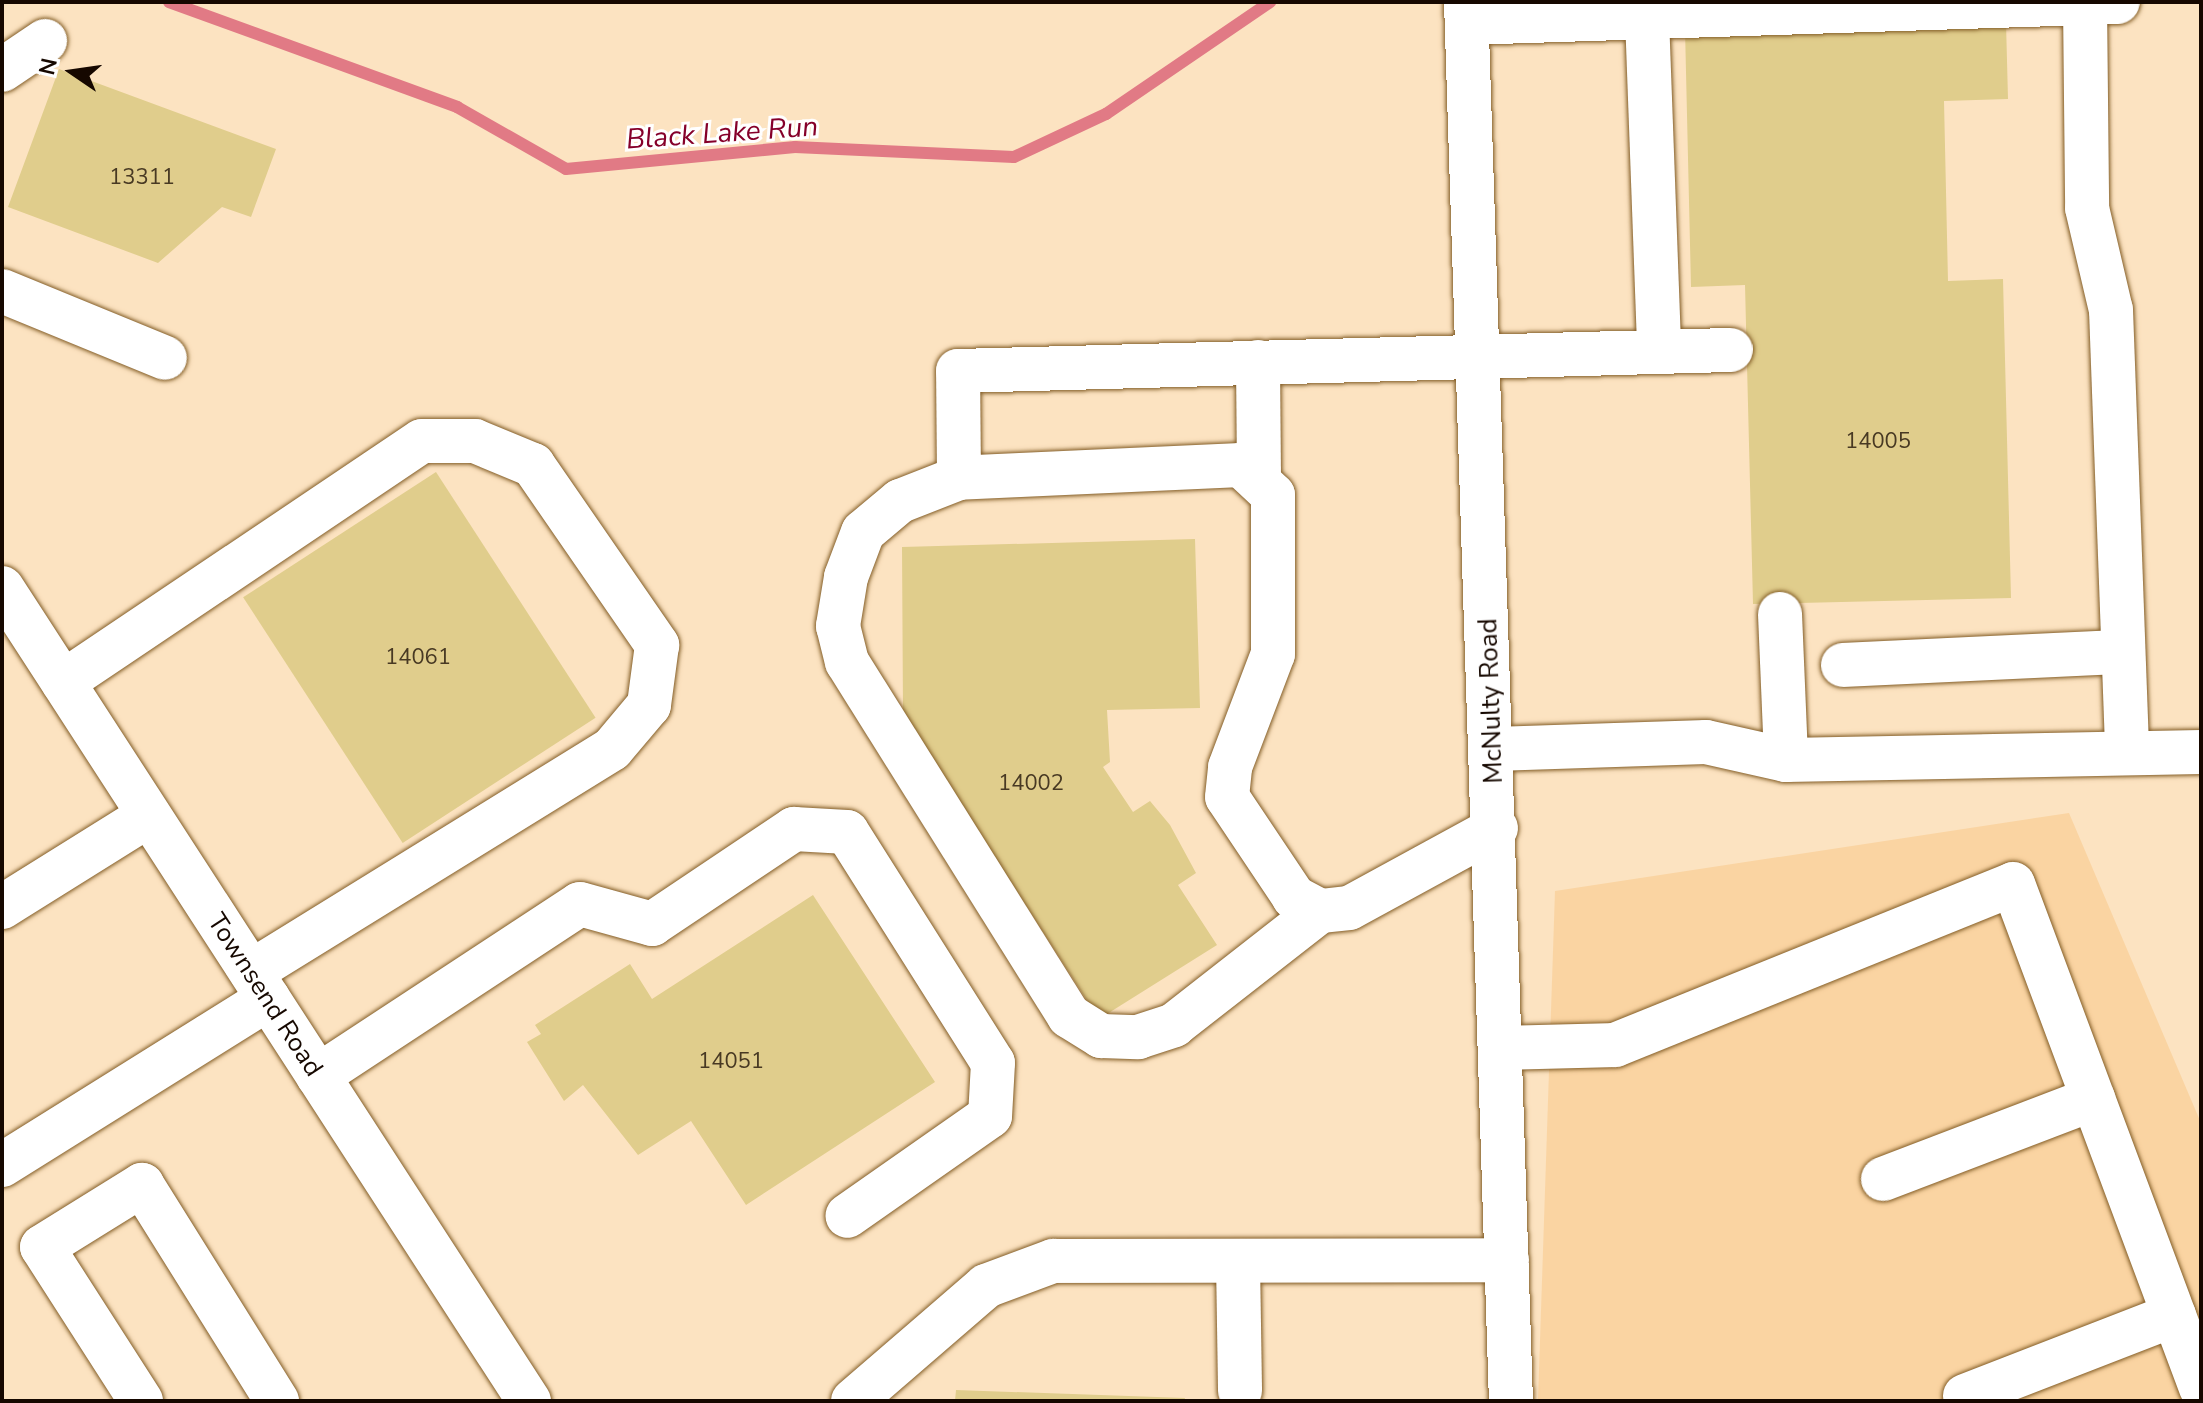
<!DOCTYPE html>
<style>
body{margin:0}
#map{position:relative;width:2203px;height:1403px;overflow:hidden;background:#fce3c1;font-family:"Nunito Sans",sans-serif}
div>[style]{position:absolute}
.built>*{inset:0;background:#fad4a2}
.stream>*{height:12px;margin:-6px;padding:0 6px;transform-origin:6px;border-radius:6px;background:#e17a85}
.building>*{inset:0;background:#e0cd8c;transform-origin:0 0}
.roads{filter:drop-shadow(0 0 2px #835d26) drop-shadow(0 0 2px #835d26)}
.minor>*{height:44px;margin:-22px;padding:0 22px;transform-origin:22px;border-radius:22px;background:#fff}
span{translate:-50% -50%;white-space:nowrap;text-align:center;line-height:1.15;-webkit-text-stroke:6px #fff;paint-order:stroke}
.number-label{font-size:22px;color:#483923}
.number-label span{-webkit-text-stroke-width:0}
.street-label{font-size:26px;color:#160800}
.water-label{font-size:28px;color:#85002a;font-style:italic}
.frame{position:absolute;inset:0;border:4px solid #160800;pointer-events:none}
.north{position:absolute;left:32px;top:32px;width:80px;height:80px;-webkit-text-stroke:6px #fff;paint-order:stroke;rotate:283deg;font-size:22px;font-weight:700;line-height:32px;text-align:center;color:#160800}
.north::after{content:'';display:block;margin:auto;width:28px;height:36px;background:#160800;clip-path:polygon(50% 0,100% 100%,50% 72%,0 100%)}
</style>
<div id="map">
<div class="built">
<i style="clip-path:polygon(2069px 813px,2201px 1123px,2201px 1401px,1538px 1401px,1555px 891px)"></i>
</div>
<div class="stream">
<i style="left:169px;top:2px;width:307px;rotate:20deg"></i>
<i style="left:457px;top:107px;width:125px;rotate:29.6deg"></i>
<i style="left:566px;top:169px;width:230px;rotate:-5.5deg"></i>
<i style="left:795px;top:147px;width:219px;rotate:2.6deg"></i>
<i style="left:1014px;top:157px;width:102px;rotate:-25.1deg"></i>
<i style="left:1106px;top:114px;width:199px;rotate:-34.3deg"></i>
</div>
<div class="building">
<i style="clip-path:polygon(2006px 22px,2008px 99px,1944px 101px,1948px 281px,2003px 279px,2011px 598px,1753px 604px,1745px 285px,1691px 287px,1685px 29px)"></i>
<i style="clip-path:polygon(59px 69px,276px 149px,251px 217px,222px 207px,158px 263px,8px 207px)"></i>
<i style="left:436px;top:472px;width:293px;height:230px;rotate:57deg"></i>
<i style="clip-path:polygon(1195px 539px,1200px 708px,1107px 710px,1110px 762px,1103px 767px,1133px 812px,1150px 801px,1170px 825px,1196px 873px,1178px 885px,1217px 945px,1099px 1019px,903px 714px,902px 547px)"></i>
<i style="clip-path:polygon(813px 895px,935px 1082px,746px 1205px,691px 1121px,638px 1155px,583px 1085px,564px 1101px,527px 1042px,541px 1034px,535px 1025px,630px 964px,652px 999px)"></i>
<i style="clip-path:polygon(956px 1390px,1185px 1398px,1184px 1401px,955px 1401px)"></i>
</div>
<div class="roads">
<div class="minor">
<i style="left:1466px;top:2px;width:1400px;rotate:88.16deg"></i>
<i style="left:2085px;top:3px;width:205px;rotate:89.4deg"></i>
<i style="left:2087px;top:208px;width:105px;rotate:76.8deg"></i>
<i style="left:2111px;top:310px;width:443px;rotate:87.9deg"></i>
<i style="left:1647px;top:17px;width:335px;rotate:87.9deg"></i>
<i style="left:1467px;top:23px;width:651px;rotate:-1.85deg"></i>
<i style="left:2px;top:70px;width:52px;rotate:-34deg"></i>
<i style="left:2px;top:291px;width:176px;rotate:22.3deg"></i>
<i style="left:1258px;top:362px;width:114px;rotate:89.5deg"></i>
<i style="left:959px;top:478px;width:63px;rotate:158.7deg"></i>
<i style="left:900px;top:501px;width:48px;rotate:140deg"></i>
<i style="left:863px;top:532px;width:48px;rotate:110.7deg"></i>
<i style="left:846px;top:577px;width:50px;rotate:99.3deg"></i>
<i style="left:838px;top:626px;width:37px;rotate:76deg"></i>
<i style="left:847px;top:662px;width:418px;rotate:57.9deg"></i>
<i style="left:1069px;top:1016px;width:38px;rotate:32deg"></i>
<i style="left:1101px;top:1036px;width:37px;rotate:2deg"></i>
<i style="left:1138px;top:1037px;width:38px;rotate:-18deg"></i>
<i style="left:1174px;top:1025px;width:185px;rotate:-38deg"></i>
<i style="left:2px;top:588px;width:969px;rotate:57.05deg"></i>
<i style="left:1780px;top:614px;width:146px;rotate:87.6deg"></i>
<i style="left:1843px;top:665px;width:280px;rotate:-2.7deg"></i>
<i style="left:63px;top:682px;width:432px;rotate:-33.9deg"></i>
<i style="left:422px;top:441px;width:53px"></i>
<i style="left:475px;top:441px;width:63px;rotate:22.5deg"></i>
<i style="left:533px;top:465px;width:219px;rotate:55.4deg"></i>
<i style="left:657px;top:645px;width:61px;rotate:97.6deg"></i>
<i style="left:649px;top:705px;width:57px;rotate:130.1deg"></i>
<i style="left:612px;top:749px;width:424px;rotate:148.3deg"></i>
<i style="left:1494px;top:749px;width:212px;rotate:-1.9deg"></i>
<i style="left:1706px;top:742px;width:82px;rotate:12.7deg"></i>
<i style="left:1786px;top:760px;width:415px;rotate:-1.1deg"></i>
<i style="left:1496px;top:828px;width:167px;rotate:151.4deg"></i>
<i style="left:1349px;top:908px;width:29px;rotate:174deg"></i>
<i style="left:1320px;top:911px;width:30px;rotate:-152deg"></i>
<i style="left:1294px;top:897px;width:120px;rotate:-123.8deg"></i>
<i style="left:1227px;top:797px;width:30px;rotate:-84deg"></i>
<i style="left:1230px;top:767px;width:121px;rotate:-69.2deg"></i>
<i style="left:1273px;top:654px;width:159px;rotate:-90deg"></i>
<i style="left:1273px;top:495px;width:44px;rotate:-136.8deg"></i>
<i style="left:1241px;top:465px;width:282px;rotate:177.4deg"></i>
<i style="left:959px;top:478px;width:107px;rotate:-90.5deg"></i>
<i style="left:958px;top:371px;width:773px;rotate:-1.56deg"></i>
<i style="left:2px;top:907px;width:173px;rotate:-32deg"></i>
<i style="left:1502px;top:1048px;width:113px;rotate:-1.5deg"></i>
<i style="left:1615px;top:1045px;width:429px;rotate:-22deg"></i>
<i style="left:2013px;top:884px;width:538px;rotate:69.54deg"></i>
<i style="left:318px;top:1076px;width:313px;rotate:-33.3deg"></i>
<i style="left:580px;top:904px;width:75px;rotate:15.5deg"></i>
<i style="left:652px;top:924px;width:171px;rotate:-33.8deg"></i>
<i style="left:794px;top:829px;width:53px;rotate:3.2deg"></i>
<i style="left:847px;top:832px;width:273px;rotate:57.7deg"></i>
<i style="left:993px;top:1063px;width:53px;rotate:93.2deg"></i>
<i style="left:990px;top:1116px;width:174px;rotate:145deg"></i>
<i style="left:2px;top:1165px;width:314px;rotate:-32deg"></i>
<i style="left:1883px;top:1179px;width:225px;rotate:-20.9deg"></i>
<i style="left:1238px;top:1261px;width:130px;rotate:89.1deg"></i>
<i style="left:1965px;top:1396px;width:224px;rotate:-21.2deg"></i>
<i style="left:141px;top:1401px;width:183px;rotate:-122.7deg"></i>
<i style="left:42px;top:1247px;width:118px;rotate:-31.8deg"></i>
<i style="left:142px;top:1185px;width:255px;rotate:58deg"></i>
<i style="left:853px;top:1401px;width:176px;rotate:-40.8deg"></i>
<i style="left:986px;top:1286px;width:72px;rotate:-20.5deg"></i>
<i style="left:1053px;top:1261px;width:454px;rotate:-0.1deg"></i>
</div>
</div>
<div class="number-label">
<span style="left:142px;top:178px">13311</span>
<span style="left:1878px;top:442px">14005</span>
<span style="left:418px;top:658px">14061</span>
<span style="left:1031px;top:784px">14002</span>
<span style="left:731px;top:1062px">14051</span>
</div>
<div class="street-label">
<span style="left:1491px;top:701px;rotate:-92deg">McNulty Road</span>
<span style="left:265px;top:995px;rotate:57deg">Townsend Road</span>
</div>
<div class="water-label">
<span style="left:722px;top:133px;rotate:-4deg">Black Lake Run</span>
</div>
<div class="frame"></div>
<div class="north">N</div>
</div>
